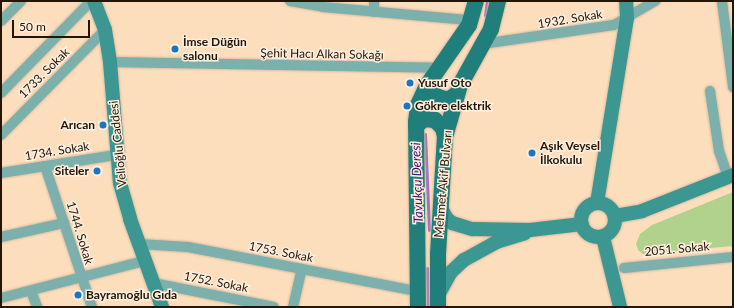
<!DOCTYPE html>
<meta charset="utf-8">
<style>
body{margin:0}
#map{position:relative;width:734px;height:308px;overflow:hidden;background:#fcdebd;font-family:Lato,sans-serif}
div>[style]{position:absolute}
.green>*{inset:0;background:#b0d28d}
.stream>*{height:3px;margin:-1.5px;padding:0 1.5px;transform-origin:1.5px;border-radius:1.5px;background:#9f71c0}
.roads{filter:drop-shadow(0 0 1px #d5ba9c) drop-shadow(0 0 1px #d5ba9c)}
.street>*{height:10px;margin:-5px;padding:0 5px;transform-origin:5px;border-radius:5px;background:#7bb0ac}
.secondary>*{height:14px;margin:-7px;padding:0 7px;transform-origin:7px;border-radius:7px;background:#3c9691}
.secondary>.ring{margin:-7px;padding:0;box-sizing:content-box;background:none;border:14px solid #3c9691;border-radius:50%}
.primary>*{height:16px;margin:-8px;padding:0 8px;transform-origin:8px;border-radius:8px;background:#207f7b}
.dots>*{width:11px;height:11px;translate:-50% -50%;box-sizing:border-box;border:2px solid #fdeede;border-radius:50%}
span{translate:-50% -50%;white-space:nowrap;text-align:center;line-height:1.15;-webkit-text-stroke:3px #fdeede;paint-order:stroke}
.street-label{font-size:12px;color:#231607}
.poi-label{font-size:12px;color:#231607;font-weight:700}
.left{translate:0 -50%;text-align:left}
.right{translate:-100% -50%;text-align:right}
.water-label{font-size:13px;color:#4b076d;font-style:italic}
.frame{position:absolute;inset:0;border:2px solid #231607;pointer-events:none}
.scale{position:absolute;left:12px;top:20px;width:78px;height:18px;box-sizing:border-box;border:2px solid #231607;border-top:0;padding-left:5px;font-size:12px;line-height:14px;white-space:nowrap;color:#231607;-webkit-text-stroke:3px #fdeede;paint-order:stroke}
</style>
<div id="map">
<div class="green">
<i style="clip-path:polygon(733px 192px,733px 246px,643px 254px,638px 250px,636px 244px,640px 234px,652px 225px)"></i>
</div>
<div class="stream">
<i style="left:485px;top:15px;width:14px;rotate:-82deg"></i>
<i style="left:425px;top:134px;width:96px;rotate:87.6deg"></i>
<i style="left:427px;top:268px;width:39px;rotate:89deg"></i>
</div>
<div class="roads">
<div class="street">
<i style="left:290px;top:1px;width:34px;rotate:10deg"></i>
<i style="left:323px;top:7px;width:148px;rotate:5.1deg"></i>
<i style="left:374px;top:1px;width:11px;rotate:90deg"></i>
<i style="left:722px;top:1px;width:87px;rotate:82.7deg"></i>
<i style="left:1px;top:21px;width:28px;rotate:-45deg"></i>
<i style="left:482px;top:44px;width:133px;rotate:-8.2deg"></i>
<i style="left:614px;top:25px;width:48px;rotate:-30.3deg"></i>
<i style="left:110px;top:62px;width:329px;rotate:1deg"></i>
<i style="left:710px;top:91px;width:61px;rotate:81.5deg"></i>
<i style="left:719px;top:151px;width:28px;rotate:71deg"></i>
<i style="left:1px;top:93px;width:129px;rotate:-45.6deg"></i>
<i style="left:1px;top:135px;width:148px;rotate:-45.3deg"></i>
<i style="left:45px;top:166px;width:149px;rotate:71.6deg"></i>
<i style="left:1px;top:173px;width:116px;rotate:-8.9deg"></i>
<i style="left:1px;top:237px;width:65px;rotate:-12.5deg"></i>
<i style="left:139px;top:244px;width:49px;rotate:3.5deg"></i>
<i style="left:188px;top:247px;width:233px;rotate:10.9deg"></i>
<i style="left:624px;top:268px;width:110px;rotate:-5.8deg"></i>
<i style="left:153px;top:283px;width:123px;rotate:11.2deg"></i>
<i style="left:31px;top:291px;width:17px;rotate:69deg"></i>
<i style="left:1px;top:298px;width:148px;rotate:-14.5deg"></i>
<i style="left:293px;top:307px;width:39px;rotate:-77deg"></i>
</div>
<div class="secondary">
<i style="left:94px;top:1px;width:31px;rotate:69deg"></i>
<i style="left:105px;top:30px;width:32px;rotate:81deg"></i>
<i style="left:110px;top:62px;width:121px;rotate:85.3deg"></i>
<i style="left:120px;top:183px;width:37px;rotate:74deg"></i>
<i style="left:130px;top:219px;width:94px;rotate:70deg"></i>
<i class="ring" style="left:581px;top:203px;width:20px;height:20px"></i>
<i style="left:597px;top:203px;width:187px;rotate:-80.8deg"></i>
<i style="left:627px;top:18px;width:17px;rotate:-93deg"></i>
<i style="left:440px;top:206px;width:15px;rotate:62deg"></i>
<i style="left:447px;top:219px;width:6px;rotate:39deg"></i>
<i style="left:452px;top:223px;width:21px;rotate:17deg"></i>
<i style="left:472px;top:229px;width:58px;rotate:1deg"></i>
<i style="left:530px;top:230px;width:52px;rotate:-6.6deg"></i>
<i style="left:615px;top:216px;width:27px;rotate:-10deg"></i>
<i style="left:642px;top:211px;width:98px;rotate:-21.6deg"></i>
<i style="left:603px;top:237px;width:72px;rotate:76.3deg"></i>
<i style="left:437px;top:297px;width:29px;rotate:-61deg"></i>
<i style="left:451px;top:272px;width:18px;rotate:-43deg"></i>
<i style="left:464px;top:260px;width:37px;rotate:-29deg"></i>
<i style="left:496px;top:242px;width:30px;rotate:-17deg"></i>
</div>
<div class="primary">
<i style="left:432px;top:78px;width:8px;rotate:104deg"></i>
<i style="left:430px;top:86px;width:11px;rotate:63deg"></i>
<i style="left:435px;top:96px;width:14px;rotate:17deg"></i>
<i style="left:448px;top:100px;width:11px;rotate:-34deg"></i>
<i style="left:416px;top:126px;width:11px;rotate:-41deg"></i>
<i style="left:424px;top:119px;width:11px;rotate:5deg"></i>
<i style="left:435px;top:120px;width:11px;rotate:45deg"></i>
<i style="left:443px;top:128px;width:9px;rotate:77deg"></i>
<i style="left:418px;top:307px;width:185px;rotate:-90.6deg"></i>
<i style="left:416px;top:122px;width:17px;rotate:-83deg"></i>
<i style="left:418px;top:105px;width:23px;rotate:-65deg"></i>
<i style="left:428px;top:84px;width:72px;rotate:-55.2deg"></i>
<i style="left:469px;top:25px;width:25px;rotate:-74deg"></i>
<i style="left:438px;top:307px;width:53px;rotate:-90deg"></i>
<i style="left:438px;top:254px;width:117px;rotate:-86.6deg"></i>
<i style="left:445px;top:137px;width:54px;rotate:-73.9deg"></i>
<i style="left:460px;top:85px;width:64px;rotate:-61deg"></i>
<i style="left:491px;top:29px;width:29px;rotate:-76deg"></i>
</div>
</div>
<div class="dots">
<i style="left:175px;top:49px;background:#1a75c2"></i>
<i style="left:410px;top:83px;background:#1a75c2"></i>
<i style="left:407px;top:106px;background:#1a75c2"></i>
<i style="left:103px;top:125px;background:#1a75c2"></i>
<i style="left:532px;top:153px;background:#1a75c2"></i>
<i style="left:97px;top:171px;background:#1a75c2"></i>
<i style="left:78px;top:295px;background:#1a75c2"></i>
</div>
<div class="street-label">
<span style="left:570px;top:19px;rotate:-9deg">1932. Sokak</span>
<span style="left:322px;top:54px;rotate:1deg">Şehit Hacı Alkan Sokağı</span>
<span style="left:44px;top:73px;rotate:-45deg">1733. Sokak</span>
<span style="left:118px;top:144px;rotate:-96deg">Velioğlu Caddesi</span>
<span style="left:57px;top:151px;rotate:-9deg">1734. Sokak</span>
<span style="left:443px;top:184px;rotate:-85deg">Mehmet Akif Bulvarı</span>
<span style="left:80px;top:233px;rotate:73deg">1744. Sokak</span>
<span style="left:677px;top:249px;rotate:-5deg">2051. Sokak</span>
<span style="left:281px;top:252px;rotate:11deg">1753. Sokak</span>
<span style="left:216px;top:282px;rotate:11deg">1752. Sokak</span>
</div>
<div class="poi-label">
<span class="left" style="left:183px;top:49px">İmse Düğün<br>salonu</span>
<span class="left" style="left:418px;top:83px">Yusuf Oto</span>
<span class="left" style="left:415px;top:106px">Gökre elektrik</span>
<span class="right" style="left:95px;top:125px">Arıcan</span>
<span class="left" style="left:540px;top:153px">Aşık Veysel<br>İlkokulu</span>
<span class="right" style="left:89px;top:171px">Siteler</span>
<span class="left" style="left:86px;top:295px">Bayramoğlu Gıda</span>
</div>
<div class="water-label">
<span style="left:417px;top:183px;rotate:-92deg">Tavukçu Deresi</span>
</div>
<div class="frame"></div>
<div class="scale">50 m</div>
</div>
